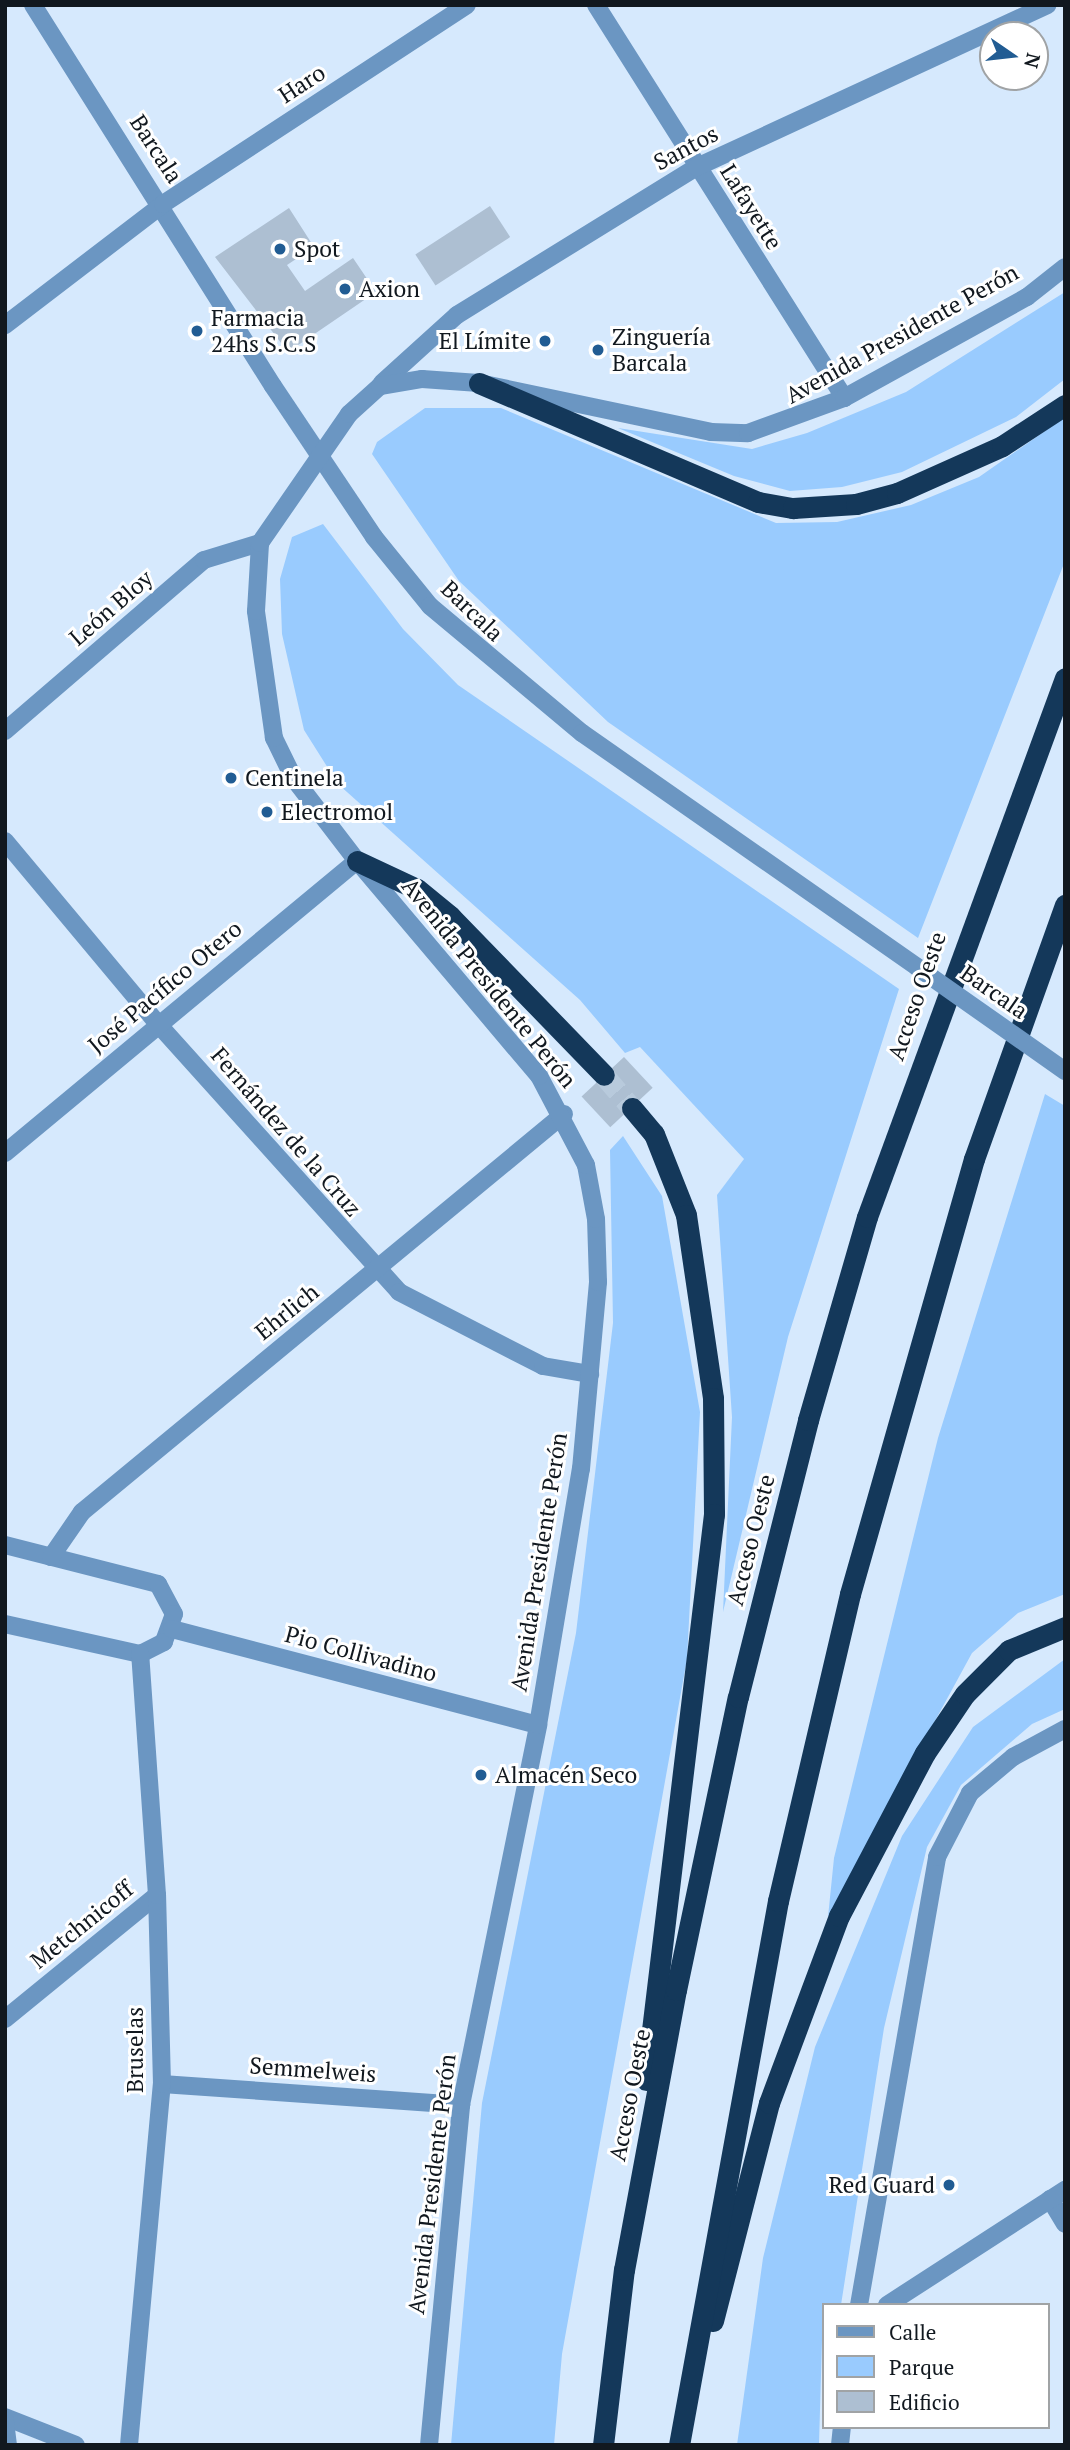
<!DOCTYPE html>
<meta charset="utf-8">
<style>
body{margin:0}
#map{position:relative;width:1070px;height:2450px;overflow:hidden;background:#d6e9fd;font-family:"PT Serif",serif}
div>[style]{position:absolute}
.green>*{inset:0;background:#99cbfe}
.building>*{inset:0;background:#adbfd2;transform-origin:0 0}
.highway-tunnel>*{height:21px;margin-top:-10.5px;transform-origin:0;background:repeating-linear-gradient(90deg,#b8cadc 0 21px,transparent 0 31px)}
.minor>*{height:18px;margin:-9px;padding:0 9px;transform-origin:9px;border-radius:9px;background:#6b96c2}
.highway>*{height:21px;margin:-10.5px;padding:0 10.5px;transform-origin:10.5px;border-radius:10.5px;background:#14385a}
.minor-bridge>*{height:18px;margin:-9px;padding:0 9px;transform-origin:9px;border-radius:9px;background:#6b96c2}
.dots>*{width:19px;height:19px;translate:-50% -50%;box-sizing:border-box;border:4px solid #fff;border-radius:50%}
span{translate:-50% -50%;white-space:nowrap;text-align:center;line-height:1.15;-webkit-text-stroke:6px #fff;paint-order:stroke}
.street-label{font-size:23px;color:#11181f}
.poi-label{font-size:23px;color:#11181f}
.left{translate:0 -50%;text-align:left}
.right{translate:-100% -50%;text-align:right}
.frame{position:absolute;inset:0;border:7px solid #11181f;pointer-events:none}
.legend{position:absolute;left:822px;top:2303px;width:228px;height:126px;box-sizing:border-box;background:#fff;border:2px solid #a0a3a5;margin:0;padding:9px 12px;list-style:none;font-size:21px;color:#11181f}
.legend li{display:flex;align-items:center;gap:14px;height:35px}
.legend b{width:35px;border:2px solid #a0a3a5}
.north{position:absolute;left:979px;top:21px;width:70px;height:70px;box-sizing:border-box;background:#fff;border:2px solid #a0a3a5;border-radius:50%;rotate:104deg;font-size:19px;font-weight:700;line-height:28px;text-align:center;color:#11181f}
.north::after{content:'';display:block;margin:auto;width:24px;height:32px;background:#215c93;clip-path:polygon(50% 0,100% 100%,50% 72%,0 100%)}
</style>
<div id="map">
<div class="green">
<i style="clip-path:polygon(1065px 292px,1065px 379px,1016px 417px,902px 472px,842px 487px,790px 491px,734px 476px,618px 428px,752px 449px,807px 433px,906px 392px)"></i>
<i style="clip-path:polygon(425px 408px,501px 408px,776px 523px,837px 522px,911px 505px,979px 477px,1065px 417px,1065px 561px,918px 938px,608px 722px,459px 581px,372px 454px,377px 442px)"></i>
<i style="clip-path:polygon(323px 524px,403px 629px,458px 685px,899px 989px,788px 1337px,723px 1612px,732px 1417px,717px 1195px,744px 1159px,640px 1047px,625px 1053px,580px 1000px,338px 784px,304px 730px,282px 634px,280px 579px,292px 537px)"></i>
<i style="clip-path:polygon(1045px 1094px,1065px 1106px,1065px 1594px,1018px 1613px,972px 1653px,828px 1917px,834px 1858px,938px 1438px)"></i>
<i style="clip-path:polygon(623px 1136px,662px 1196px,700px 1412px,687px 1659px,562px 2354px,554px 2445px,451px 2445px,482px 2103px,576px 1633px,613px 1323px,610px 1150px)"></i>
<i style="clip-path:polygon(1065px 1659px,1065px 1709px,1032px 1724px,961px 1785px,927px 1847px,884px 2028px,841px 2305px,823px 2305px,819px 2445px,737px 2445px,763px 2258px,815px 2047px,902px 1836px,973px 1727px)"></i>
</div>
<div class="building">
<i style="left:490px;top:206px;width:37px;height:89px;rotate:57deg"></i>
<i style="clip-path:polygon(289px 208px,314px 247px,287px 265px,305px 291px,353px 258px,376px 292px,288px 352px,215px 257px)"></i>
<i style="left:624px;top:1057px;width:42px;height:58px;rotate:47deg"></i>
</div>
<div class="highway-tunnel">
<i style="left:604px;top:1075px;width:43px;rotate:49.7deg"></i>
</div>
<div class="minor">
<i style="left:33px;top:5px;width:450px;rotate:57.8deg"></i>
<i style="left:273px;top:386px;width:182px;rotate:56.2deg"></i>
<i style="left:374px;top:537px;width:89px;rotate:50.9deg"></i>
<i style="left:430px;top:606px;width:198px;rotate:39.9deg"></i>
<i style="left:582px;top:733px;width:409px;rotate:34.9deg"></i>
<i style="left:596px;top:5px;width:465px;rotate:57.7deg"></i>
<i style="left:5px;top:325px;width:199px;rotate:-37.4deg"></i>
<i style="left:163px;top:204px;width:363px;rotate:-33.2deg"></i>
<i style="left:382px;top:383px;width:101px;rotate:-42.2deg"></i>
<i style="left:457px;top:315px;width:282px;rotate:-31.7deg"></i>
<i style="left:697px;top:167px;width:386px;rotate:-24.8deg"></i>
<i style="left:5px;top:731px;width:262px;rotate:-40.7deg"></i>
<i style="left:204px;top:560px;width:59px;rotate:-16.9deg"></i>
<i style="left:5px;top:841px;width:239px;rotate:50.1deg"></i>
<i style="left:158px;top:1024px;width:360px;rotate:48deg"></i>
<i style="left:399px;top:1292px;width:162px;rotate:27.2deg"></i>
<i style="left:543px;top:1366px;width:48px;rotate:9.7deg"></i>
<i style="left:5px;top:1153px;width:457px;rotate:-39.7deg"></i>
<i style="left:5px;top:1545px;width:158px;rotate:14.3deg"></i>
<i style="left:158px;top:1584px;width:34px;rotate:62deg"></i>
<i style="left:174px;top:1614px;width:30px;rotate:110deg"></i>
<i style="left:164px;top:1642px;width:27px;rotate:153deg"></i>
<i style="left:140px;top:1654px;width:138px;rotate:-167.5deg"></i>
<i style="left:51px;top:1557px;width:55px;rotate:-55.4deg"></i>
<i style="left:82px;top:1512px;width:625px;rotate:-39.55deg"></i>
<i style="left:172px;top:1629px;width:378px;rotate:14.7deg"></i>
<i style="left:5px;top:2019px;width:196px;rotate:-39.2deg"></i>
<i style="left:162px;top:2084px;width:300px;rotate:4deg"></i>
<i style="left:1050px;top:2199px;width:29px;rotate:59deg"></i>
<i style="left:859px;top:2305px;width:455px;rotate:-80.1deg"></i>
<i style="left:937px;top:1857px;width:72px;rotate:-62.7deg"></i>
<i style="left:970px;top:1793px;width:56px;rotate:-39.9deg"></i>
<i style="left:1013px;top:1757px;width:59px;rotate:-28.3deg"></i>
<i style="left:887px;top:2305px;width:212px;rotate:-32.9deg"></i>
<i style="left:5px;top:2417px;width:76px;rotate:21.5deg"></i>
<i style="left:5px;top:2421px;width:24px;rotate:83deg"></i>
<i style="left:129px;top:2445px;width:363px;rotate:-84.8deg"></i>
<i style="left:162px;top:2084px;width:189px;rotate:-91.5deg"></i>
<i style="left:157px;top:1895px;width:242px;rotate:-94deg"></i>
<i style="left:429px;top:2445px;width:342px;rotate:-84.6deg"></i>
<i style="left:461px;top:2105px;width:388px;rotate:-78.5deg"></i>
<i style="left:538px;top:1725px;width:260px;rotate:-80.5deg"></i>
<i style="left:581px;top:1469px;width:188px;rotate:-84.8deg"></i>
<i style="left:598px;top:1282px;width:63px;rotate:-91.8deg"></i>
<i style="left:596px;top:1219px;width:55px;rotate:-100.5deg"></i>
<i style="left:586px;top:1165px;width:101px;rotate:-117.8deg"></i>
<i style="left:539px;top:1076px;width:282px;rotate:-130.2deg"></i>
<i style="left:357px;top:861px;width:103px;rotate:-127.5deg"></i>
<i style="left:294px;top:779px;width:46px;rotate:-116deg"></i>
<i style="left:274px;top:738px;width:128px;rotate:-98.1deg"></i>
<i style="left:256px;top:611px;width:68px;rotate:-86.6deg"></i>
<i style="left:260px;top:543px;width:157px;rotate:-55.4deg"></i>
<i style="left:349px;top:414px;width:42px;rotate:-42.1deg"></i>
<i style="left:380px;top:386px;width:43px;rotate:-9.5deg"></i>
<i style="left:422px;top:379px;width:57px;rotate:4deg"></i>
<i style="left:479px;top:383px;width:237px;rotate:11.9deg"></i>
<i style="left:711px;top:432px;width:37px;rotate:2deg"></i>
<i style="left:748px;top:433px;width:102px;rotate:-20deg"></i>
<i style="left:844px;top:398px;width:209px;rotate:-28.9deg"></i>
<i style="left:1027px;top:297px;width:48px;rotate:-38.3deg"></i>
<i style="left:840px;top:2445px;width:18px;rotate:-84deg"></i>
</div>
<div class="highway">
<i style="left:479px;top:383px;width:303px;rotate:23.1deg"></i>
<i style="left:758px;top:502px;width:36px;rotate:10deg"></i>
<i style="left:793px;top:508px;width:63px;rotate:-3.6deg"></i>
<i style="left:856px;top:504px;width:42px;rotate:-15deg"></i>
<i style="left:897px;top:493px;width:115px;rotate:-24.1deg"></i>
<i style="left:1002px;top:446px;width:75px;rotate:-33.1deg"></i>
<i style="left:357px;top:861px;width:66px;rotate:25deg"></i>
<i style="left:417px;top:889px;width:43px;rotate:39.3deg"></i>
<i style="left:450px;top:916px;width:221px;rotate:45.9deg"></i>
<i style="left:632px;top:1108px;width:34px;rotate:50deg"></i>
<i style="left:654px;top:1134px;width:87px;rotate:68.4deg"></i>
<i style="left:686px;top:1215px;width:185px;rotate:81.6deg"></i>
<i style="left:713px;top:1398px;width:116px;rotate:89.5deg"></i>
<i style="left:714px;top:1514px;width:570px;rotate:96.85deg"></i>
<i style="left:713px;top:2321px;width:225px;rotate:-75.6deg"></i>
<i style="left:769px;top:2103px;width:200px;rotate:-69.5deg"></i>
<i style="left:839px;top:1916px;width:184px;rotate:-62.2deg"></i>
<i style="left:925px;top:1753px;width:71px;rotate:-55.9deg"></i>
<i style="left:965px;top:1694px;width:62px;rotate:-45deg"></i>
<i style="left:1009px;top:1650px;width:61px;rotate:-22.3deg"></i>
<i style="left:603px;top:2445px;width:176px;rotate:-83.2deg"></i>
<i style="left:624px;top:2270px;width:285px;rotate:-79.5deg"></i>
<i style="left:676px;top:1990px;width:299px;rotate:-78.1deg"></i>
<i style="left:738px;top:1697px;width:286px;rotate:-75.8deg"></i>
<i style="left:808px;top:1420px;width:211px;rotate:-73.8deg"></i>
<i style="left:867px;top:1217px;width:574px;rotate:-69.83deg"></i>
<i style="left:679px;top:2445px;width:553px;rotate:-79.69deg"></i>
<i style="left:778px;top:1901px;width:315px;rotate:-76.8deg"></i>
<i style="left:850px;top:1594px;width:452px;rotate:-74.1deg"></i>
<i style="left:974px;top:1159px;width:270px;rotate:-70.3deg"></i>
</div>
<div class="minor-bridge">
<i style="left:917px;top:967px;width:181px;rotate:35.1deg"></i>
</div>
<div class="dots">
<i style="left:280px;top:249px;background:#215c93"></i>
<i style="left:345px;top:289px;background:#215c93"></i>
<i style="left:197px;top:331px;background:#215c93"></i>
<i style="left:545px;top:341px;background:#215c93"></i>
<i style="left:598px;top:350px;background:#215c93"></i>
<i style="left:231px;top:778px;background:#215c93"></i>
<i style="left:267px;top:812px;background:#215c93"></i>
<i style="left:481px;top:1775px;background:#215c93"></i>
<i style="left:949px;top:2185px;background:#215c93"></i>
</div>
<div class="street-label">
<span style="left:302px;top:84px;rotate:-33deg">Haro</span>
<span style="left:686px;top:148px;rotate:-28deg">Santos</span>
<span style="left:156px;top:149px;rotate:57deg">Barcala</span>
<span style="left:751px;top:207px;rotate:58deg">Lafayette</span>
<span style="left:902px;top:334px;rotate:-29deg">Avenida Presidente Perón</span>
<span style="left:111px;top:608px;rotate:-41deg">León Bloy</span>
<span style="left:472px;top:611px;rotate:44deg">Barcala</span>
<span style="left:489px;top:983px;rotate:51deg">Avenida Presidente Perón</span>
<span style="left:165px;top:987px;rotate:-40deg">José Pacífico Otero</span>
<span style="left:994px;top:992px;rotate:35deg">Barcala</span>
<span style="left:917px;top:996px;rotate:-71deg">Acceso Oeste</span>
<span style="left:286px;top:1132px;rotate:49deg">Fernández de la Cruz</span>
<span style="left:287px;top:1312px;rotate:-39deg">Ehrlich</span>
<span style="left:751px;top:1540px;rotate:-76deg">Acceso Oeste</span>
<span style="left:539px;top:1562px;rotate:-81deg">Avenida Presidente Perón</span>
<span style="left:361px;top:1654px;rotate:15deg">Pio Collivadino</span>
<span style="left:82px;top:1925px;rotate:-39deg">Metchnicoff</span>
<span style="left:135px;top:2050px;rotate:-90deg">Bruselas</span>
<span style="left:313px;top:2070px;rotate:4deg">Semmelweis</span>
<span style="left:630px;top:2095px;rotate:-79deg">Acceso Oeste</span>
<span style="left:432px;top:2184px;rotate:-83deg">Avenida Presidente Perón</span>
</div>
<div class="poi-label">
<span class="left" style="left:294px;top:249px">Spot</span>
<span class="left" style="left:359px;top:289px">Axion</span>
<span class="left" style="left:211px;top:331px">Farmacia<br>24hs S.C.S</span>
<span class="left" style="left:612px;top:350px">Zinguería<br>Barcala</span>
<span class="right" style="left:531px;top:341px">El Límite</span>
<span class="left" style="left:245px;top:778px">Centinela</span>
<span class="left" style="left:281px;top:812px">Electromol</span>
<span class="left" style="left:495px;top:1775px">Almacén Seco</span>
<span class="right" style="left:935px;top:2185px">Red Guard</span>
</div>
<div class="frame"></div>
<ul class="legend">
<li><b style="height:9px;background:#6b96c2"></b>Calle</li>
<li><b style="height:19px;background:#99cbfe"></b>Parque</li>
<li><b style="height:19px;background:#adbfd2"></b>Edificio</li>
</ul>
<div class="north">N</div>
</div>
